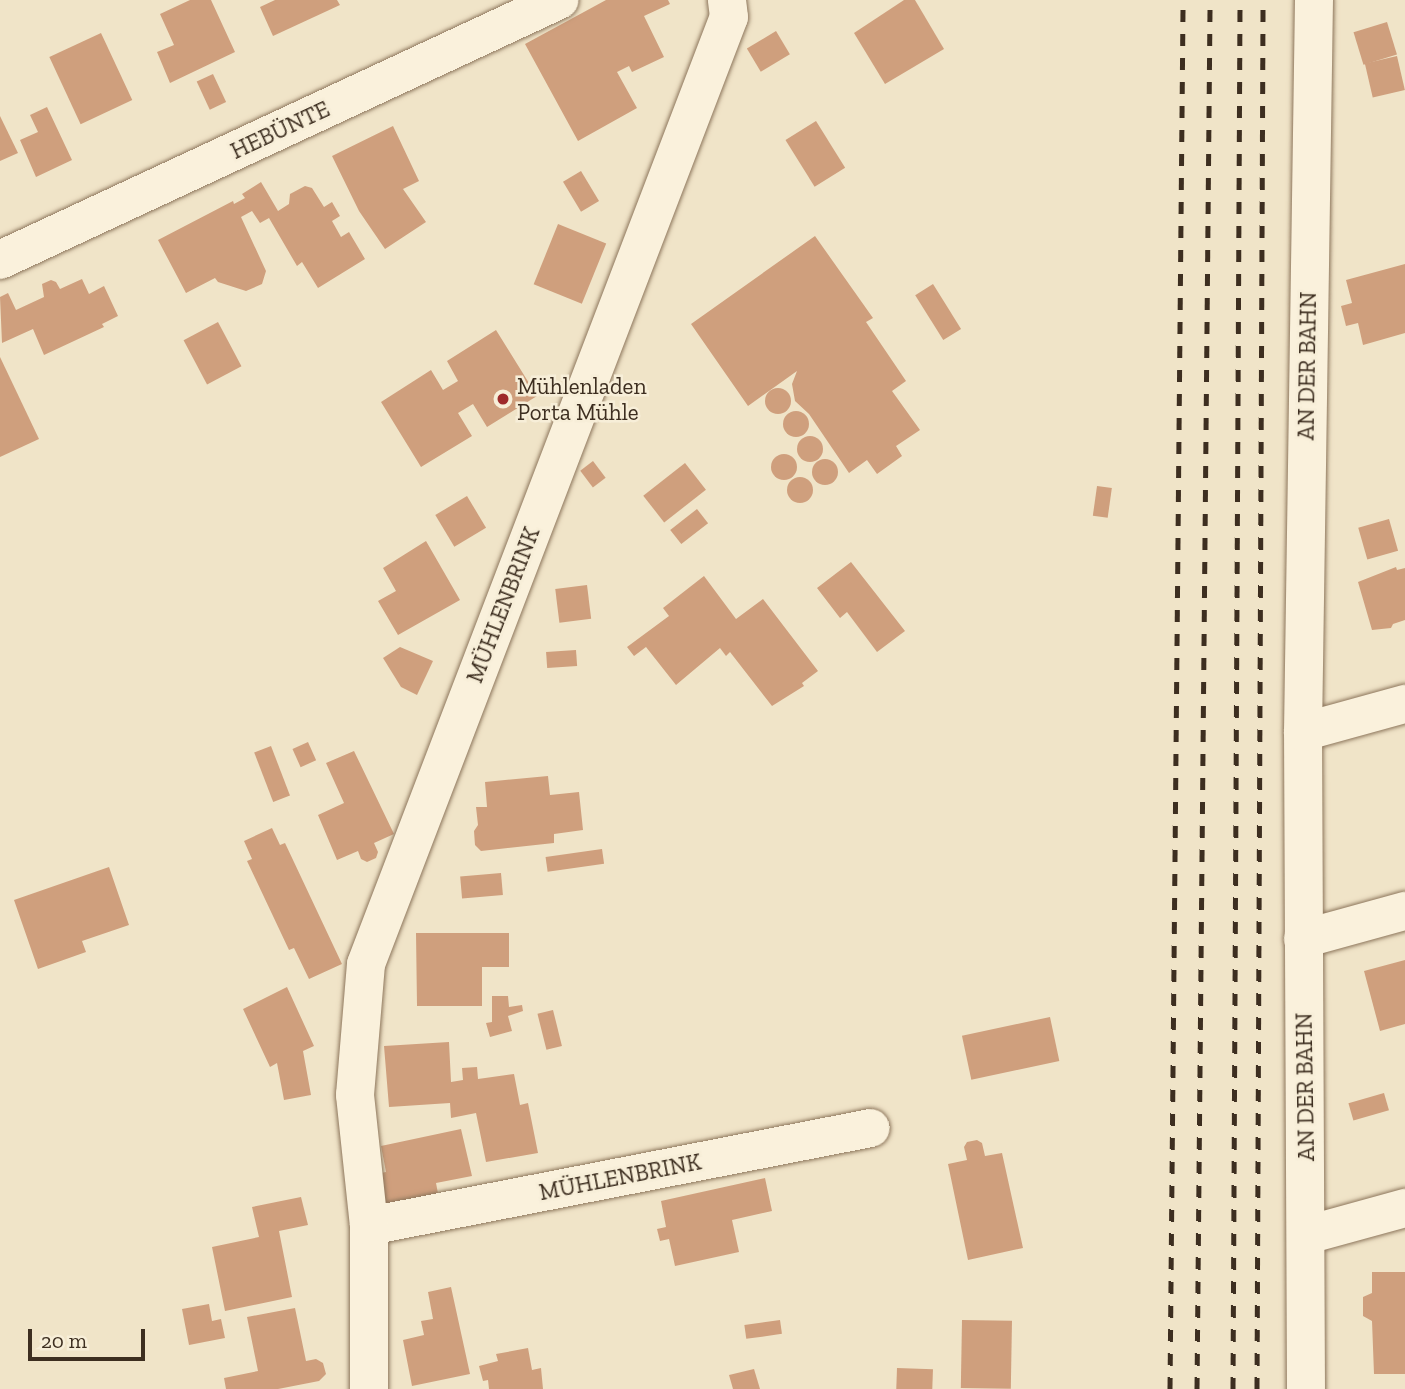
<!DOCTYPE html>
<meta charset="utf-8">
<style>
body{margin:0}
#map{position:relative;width:1405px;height:1389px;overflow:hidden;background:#f0e4c8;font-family:"Zilla Slab",serif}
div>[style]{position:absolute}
.building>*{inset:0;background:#cf9f7d;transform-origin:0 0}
.round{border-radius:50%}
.roads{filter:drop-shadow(0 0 2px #8d765c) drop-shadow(0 0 2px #8d765c)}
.minor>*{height:38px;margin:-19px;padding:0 19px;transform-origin:19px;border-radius:19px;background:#faf1dc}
.rail>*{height:5px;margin-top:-2.5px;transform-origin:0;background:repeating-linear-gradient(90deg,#3d2e20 0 12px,transparent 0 24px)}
.dots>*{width:19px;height:19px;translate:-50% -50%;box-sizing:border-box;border:4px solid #f7eed8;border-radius:50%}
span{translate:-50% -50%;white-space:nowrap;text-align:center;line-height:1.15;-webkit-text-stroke:5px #f7eed8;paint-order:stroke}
.street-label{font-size:23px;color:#3d2e20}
.poi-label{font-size:23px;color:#3d2e20}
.left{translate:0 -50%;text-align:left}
.scale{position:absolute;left:28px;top:1329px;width:117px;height:32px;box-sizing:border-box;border:4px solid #3d2e20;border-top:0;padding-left:9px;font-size:21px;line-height:24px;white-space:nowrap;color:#3d2e20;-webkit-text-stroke:5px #f7eed8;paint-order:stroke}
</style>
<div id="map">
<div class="building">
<i style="clip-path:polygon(190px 0,211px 0,235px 52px,170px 83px,157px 52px,174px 45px,160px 14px)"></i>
<i style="clip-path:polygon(275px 0,337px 0,340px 5px,273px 36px,260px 7px)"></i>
<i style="clip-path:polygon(606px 0,668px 0,670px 4px,644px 16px,664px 57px,632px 72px,629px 66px,617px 72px,637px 108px,578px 141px,525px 44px)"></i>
<i style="clip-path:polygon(904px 0,915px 0,944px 49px,885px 84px,854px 33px)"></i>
<i style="left:1387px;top:22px;width:34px;height:35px;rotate:73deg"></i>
<i style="left:776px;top:31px;width:27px;height:34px;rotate:59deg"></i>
<i style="left:101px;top:33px;width:74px;height:57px;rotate:65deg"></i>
<i style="left:1397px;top:56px;width:35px;height:33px;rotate:77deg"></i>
<i style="left:213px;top:74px;width:31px;height:18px;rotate:65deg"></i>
<i style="clip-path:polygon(47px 107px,72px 160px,36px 177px,20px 140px,38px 132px,30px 115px)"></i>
<i style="clip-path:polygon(0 116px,18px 153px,0 161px)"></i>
<i style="left:816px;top:121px;width:55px;height:36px;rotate:58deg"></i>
<i style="clip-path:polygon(393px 126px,419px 181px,403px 189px,426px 222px,385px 249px,359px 211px,332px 156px)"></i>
<i style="left:581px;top:171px;width:35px;height:21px;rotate:59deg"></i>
<i style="clip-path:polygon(261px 182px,278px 211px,289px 204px,290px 194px,305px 186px,312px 188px,324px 207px,332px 202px,340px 216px,332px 221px,341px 237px,349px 232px,365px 259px,318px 288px,302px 262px,297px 266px,269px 218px,260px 223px,252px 211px,241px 217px,266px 271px,262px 284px,246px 291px,218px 282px,215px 278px,186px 293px,158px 240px,233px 201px,234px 204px,245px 198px,242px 194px)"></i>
<i style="left:558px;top:224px;width:52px;height:65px;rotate:22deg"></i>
<i style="clip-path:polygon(815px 236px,873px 318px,866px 322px,906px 381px,892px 391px,920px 430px,896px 446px,902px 456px,877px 474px,867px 460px,849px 473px,809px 414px,795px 401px,792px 384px,797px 371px,748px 406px,691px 324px)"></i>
<i style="clip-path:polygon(1405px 264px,1405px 333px,1363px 345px,1358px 323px,1346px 326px,1341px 306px,1352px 303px,1346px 280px)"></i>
<i style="clip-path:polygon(82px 279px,89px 294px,104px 286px,118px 316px,102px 324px,104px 327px,44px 355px,33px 329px,2px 343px,0 297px,8px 293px,16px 310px,44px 297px,42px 284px,51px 280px,56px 282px,60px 289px)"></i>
<i style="left:933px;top:284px;width:53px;height:21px;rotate:58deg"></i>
<i style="left:218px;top:322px;width:50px;height:39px;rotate:62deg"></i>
<i style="clip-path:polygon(496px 330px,537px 396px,487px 427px,473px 404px,458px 413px,472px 436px,421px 467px,381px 402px,431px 370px,443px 390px,458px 381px,447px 361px)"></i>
<i style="clip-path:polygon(0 357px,39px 439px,0 457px)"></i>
<i class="round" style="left:765px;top:388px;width:26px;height:26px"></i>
<i class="round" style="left:783px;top:411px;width:26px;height:26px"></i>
<i class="round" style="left:797px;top:436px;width:26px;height:26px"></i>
<i class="round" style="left:771px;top:454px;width:26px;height:26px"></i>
<i class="round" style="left:812px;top:459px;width:26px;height:26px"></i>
<i style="left:593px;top:461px;width:21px;height:16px;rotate:53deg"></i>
<i style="left:685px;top:463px;width:34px;height:53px;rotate:52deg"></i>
<i class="round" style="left:787px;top:477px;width:26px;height:26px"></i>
<i style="left:1097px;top:486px;width:15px;height:30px;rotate:8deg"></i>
<i style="left:467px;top:496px;width:37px;height:37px;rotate:59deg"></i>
<i style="left:697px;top:509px;width:18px;height:34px;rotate:52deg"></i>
<i style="left:1389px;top:519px;width:33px;height:32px;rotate:74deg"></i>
<i style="clip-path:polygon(426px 541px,460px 600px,398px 635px,378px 601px,396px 591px,383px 568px)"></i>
<i style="clip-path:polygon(851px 562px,905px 631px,877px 652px,847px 612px,840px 618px,817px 588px)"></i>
<i style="clip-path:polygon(1396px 567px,1397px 570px,1405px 568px,1405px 620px,1393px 624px,1391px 628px,1372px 630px,1358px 582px)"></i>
<i style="clip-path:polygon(704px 576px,736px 619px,763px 599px,818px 671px,802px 683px,804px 686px,772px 706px,730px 652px,726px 656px,720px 648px,676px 685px,646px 647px,634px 656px,627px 647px,669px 616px,663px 608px)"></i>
<i style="left:587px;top:585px;width:34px;height:32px;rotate:83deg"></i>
<i style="clip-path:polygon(400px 647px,433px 661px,417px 695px,401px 687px,383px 658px)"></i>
<i style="left:576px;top:650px;width:16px;height:30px;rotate:86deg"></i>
<i style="left:308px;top:742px;width:20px;height:17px;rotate:66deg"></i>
<i style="left:271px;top:746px;width:53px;height:18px;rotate:69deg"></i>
<i style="clip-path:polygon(354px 751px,394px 834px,374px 843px,378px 852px,376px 858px,367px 862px,361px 859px,358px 851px,337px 860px,318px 815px,344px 803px,326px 763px)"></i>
<i style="clip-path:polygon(548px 776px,550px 795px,579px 792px,583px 830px,554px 834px,554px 843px,481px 851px,475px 845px,474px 831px,478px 825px,476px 807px,487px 807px,485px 782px)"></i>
<i style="clip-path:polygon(272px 828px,280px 845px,285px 843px,342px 964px,309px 979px,294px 948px,289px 950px,247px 861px,252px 859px,244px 841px)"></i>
<i style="left:602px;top:849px;width:15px;height:57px;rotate:82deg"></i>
<i style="clip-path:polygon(109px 867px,129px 925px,82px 941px,86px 952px,38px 969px,14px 900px)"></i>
<i style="left:501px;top:873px;width:22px;height:41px;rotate:85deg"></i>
<i style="clip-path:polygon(416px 933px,509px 933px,509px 967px,482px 967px,482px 1006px,417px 1006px)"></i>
<i style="clip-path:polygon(1405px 960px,1405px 1024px,1380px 1031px,1364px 971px)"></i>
<i style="clip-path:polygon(287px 987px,314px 1046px,303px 1051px,311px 1095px,284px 1100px,277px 1063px,270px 1067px,243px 1009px)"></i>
<i style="clip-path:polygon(492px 996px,508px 996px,509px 1007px,522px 1005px,523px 1011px,508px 1016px,512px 1031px,490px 1037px,486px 1023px,492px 1022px)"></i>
<i style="left:553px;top:1010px;width:37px;height:16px;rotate:76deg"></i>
<i style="left:1050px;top:1017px;width:45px;height:90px;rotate:78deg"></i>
<i style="clip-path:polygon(449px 1042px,451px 1082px,463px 1080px,462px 1068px,477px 1067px,478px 1079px,514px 1074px,520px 1105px,528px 1103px,538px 1153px,486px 1162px,476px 1113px,451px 1118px,450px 1103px,389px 1107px,384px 1046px)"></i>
<i style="left:1384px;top:1093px;width:18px;height:37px;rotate:74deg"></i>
<i style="clip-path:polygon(461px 1129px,472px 1176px,436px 1183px,441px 1209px,386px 1221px,376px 1174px,386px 1172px,381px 1146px)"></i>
<i style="clip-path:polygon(977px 1140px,982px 1143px,985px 1156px,1002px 1153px,1023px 1248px,968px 1260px,948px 1164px,967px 1160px,964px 1147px,967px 1142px)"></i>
<i style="clip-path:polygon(765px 1178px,772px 1211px,732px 1220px,739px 1252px,675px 1266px,669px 1239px,660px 1241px,657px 1229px,666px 1227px,661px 1201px)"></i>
<i style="clip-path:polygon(301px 1197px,308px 1225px,279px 1231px,292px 1297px,225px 1311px,212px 1247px,259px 1237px,252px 1207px)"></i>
<i style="clip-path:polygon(1372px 1272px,1405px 1272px,1405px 1374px,1374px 1374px,1372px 1321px,1363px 1316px,1363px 1297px,1372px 1293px)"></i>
<i style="clip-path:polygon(451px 1287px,470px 1374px,412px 1386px,403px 1340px,424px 1335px,421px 1321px,433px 1319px,428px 1292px)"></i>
<i style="clip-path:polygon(209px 1304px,212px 1321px,221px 1319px,225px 1338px,189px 1345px,182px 1309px)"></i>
<i style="clip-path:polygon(295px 1308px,306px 1361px,316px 1359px,323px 1363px,326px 1374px,319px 1381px,278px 1389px,226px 1389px,224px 1378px,258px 1371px,247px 1317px)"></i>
<i style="left:780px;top:1320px;width:14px;height:36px;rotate:82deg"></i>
<i style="left:962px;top:1320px;width:50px;height:68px;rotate:1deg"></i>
<i style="clip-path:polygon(528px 1348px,532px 1370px,541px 1368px,543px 1389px,489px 1389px,488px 1380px,483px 1381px,479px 1366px,498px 1361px,496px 1354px)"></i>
<i style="left:897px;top:1368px;width:36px;height:21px;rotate:2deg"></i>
<i style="clip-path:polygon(754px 1369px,760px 1389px,733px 1389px,729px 1375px)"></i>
</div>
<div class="roads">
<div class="minor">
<i style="left:0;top:260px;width:617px;rotate:-24.94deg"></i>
<i style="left:1303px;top:732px;width:106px;rotate:-15.4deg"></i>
<i style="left:1303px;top:939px;width:106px;rotate:-15.4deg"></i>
<i style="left:369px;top:1226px;width:511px;rotate:-11.05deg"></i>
<i style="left:1307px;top:1235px;width:102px;rotate:-15.4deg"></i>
<i style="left:369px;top:1389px;width:163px;rotate:-90deg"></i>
<i style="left:369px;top:1226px;width:132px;rotate:-96.1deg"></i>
<i style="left:355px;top:1095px;width:131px;rotate:-85.2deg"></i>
<i style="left:366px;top:964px;width:1014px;rotate:-69.03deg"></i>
<i style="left:729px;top:17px;width:17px;rotate:-97deg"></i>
<i style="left:1306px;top:1389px;width:657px;rotate:-90.26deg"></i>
<i style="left:1303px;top:732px;width:732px;rotate:-89.14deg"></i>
</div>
</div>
<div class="rail">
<i style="left:1170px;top:1389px;width:1389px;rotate:-89.46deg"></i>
<i style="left:1197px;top:1389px;width:1389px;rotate:-89.46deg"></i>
<i style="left:1233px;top:1389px;width:1389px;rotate:-89.71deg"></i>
<i style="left:1257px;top:1389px;width:1389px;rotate:-89.75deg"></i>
</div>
<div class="dots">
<i style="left:503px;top:399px;background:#9e2a2b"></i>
</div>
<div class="street-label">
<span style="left:280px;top:130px;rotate:-25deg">HEBÜNTE</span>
<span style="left:1307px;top:366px;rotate:-89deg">AN DER BAHN</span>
<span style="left:503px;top:605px;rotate:-69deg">MÜHLENBRINK</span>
<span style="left:1305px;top:1087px;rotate:-91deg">AN DER BAHN</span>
<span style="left:620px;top:1177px;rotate:-11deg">MÜHLENBRINK</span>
</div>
<div class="poi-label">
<span class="left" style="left:517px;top:399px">Mühlenladen<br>Porta Mühle</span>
</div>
<div class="scale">20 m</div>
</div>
